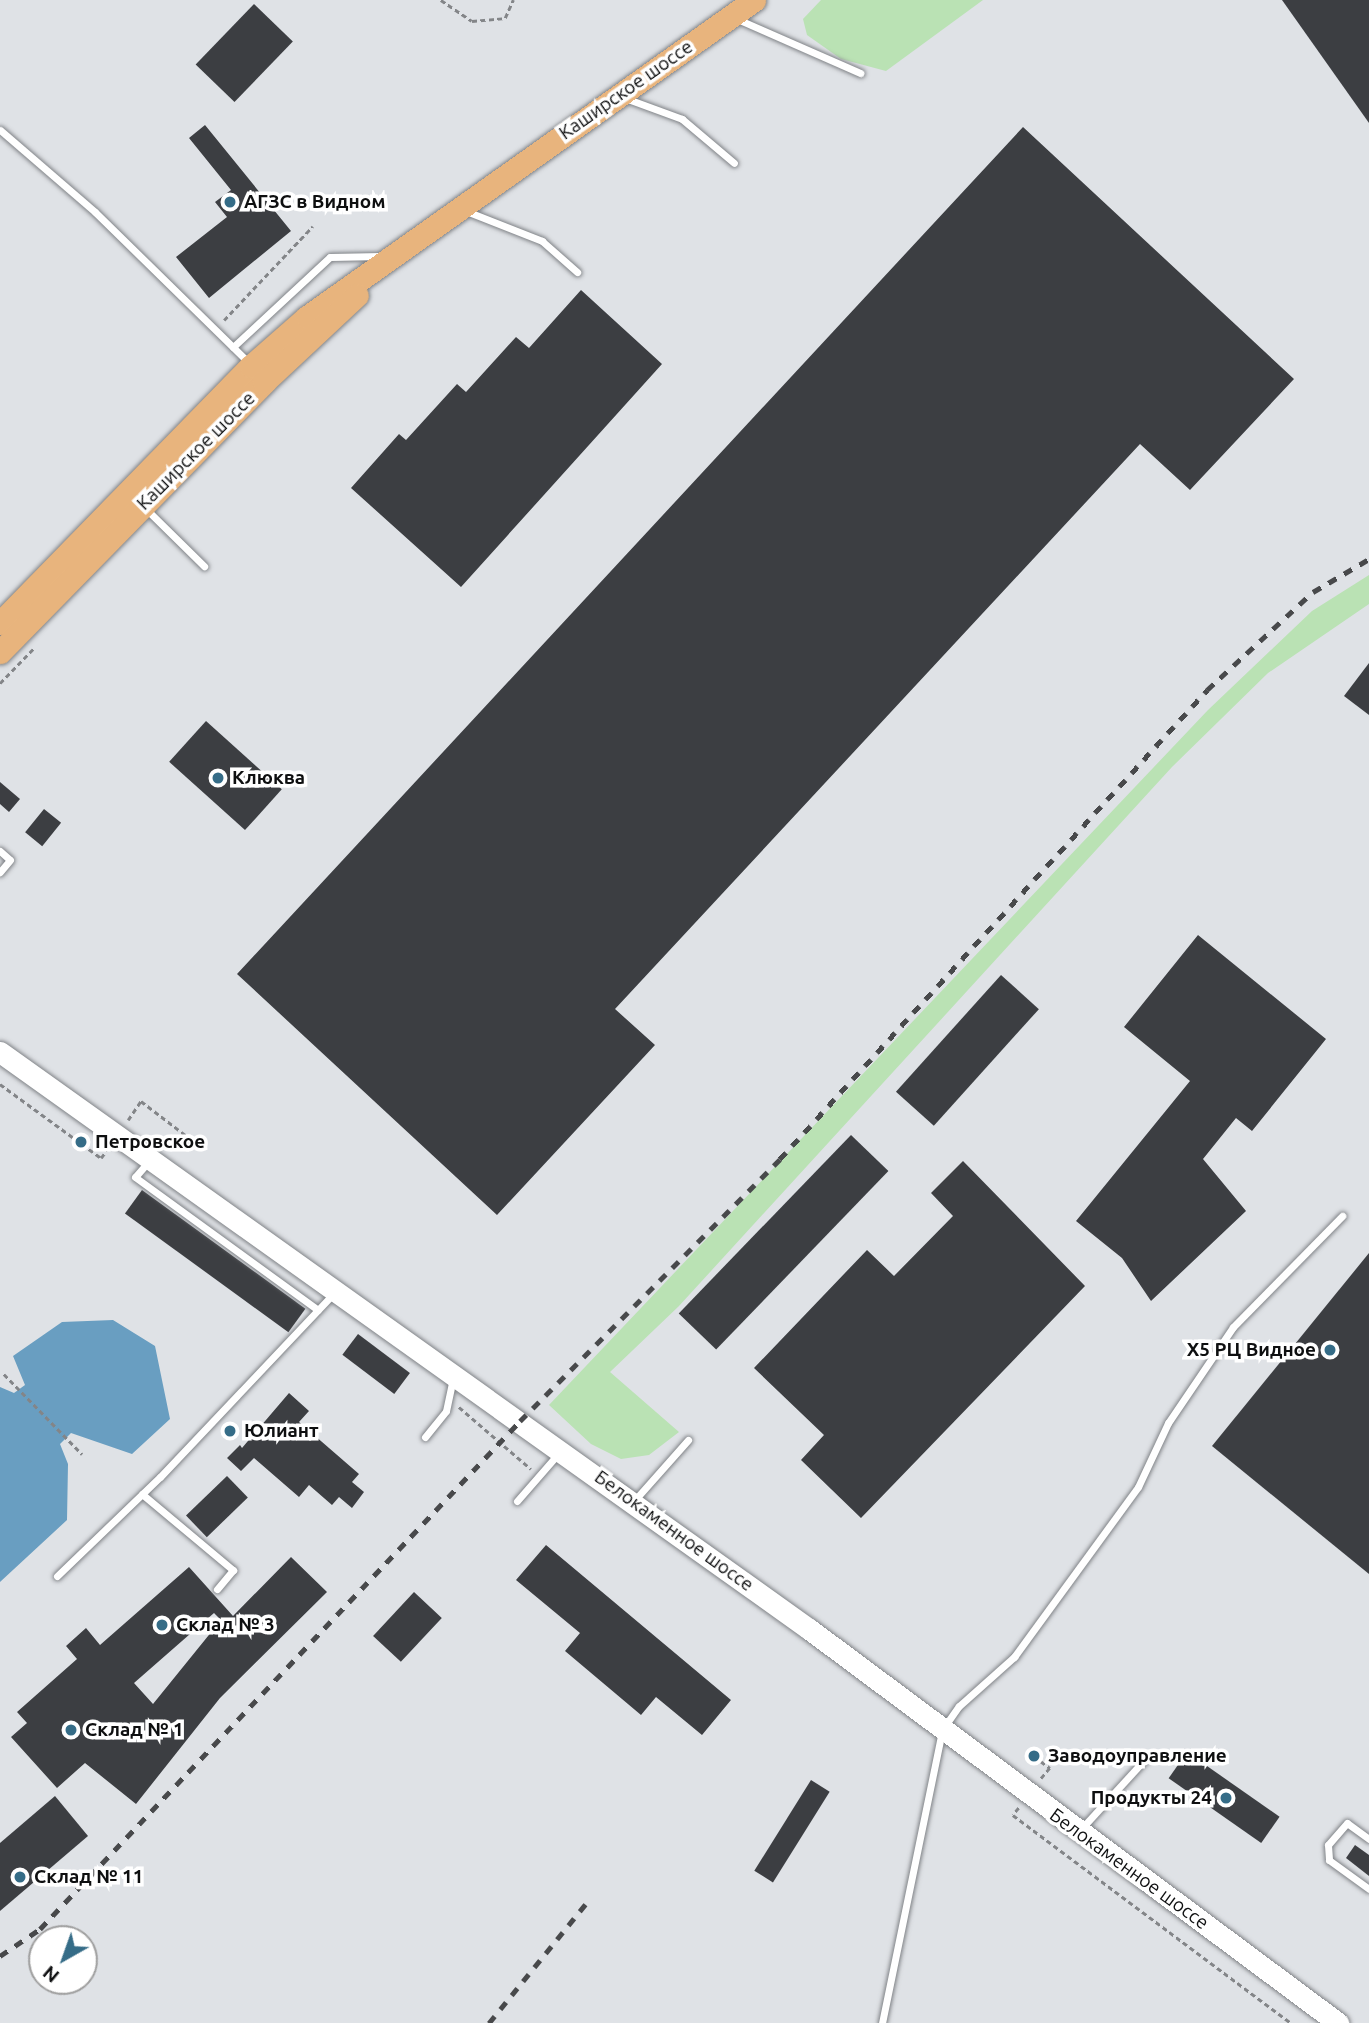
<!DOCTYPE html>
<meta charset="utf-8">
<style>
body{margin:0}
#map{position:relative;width:1369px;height:2023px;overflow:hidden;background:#dfe2e6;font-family:Ubuntu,sans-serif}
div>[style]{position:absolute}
.green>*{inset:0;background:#bae2b4}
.water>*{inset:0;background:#699ec1}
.building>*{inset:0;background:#3c3e42;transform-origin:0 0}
.path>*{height:2.5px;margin-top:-1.25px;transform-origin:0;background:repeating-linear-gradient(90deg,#838588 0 5px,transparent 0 8.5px)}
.roads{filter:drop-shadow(0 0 2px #808387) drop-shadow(0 0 2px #808387)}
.lane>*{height:7px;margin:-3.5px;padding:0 3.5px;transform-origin:3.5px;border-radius:3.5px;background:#fff}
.secondary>*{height:21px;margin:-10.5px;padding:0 10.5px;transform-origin:10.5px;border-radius:10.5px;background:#fff}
.primary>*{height:23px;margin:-11.5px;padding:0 11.5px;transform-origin:11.5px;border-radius:11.5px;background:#e8b47d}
.rail>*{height:5px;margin-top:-2.5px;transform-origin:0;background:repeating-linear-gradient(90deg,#48494b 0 9px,transparent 0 18px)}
.dots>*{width:19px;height:19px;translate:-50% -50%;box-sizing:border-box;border:4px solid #fff;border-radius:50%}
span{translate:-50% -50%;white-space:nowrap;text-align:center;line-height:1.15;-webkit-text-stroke:7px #fff;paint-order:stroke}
.street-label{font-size:19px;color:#0e0f10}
.poi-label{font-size:19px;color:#0e0f10;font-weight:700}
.left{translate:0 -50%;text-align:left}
.right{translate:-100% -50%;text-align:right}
.north{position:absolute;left:28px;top:1925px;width:70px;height:70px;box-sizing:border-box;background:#fff;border:2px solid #9f9f9f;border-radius:50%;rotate:220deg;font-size:19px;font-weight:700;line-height:28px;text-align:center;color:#0e0f10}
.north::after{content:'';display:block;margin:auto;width:24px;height:32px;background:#356c87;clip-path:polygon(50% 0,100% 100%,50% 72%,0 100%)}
</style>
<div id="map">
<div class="green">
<i style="clip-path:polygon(821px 0,983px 0,886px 71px,841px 59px,807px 35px,803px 19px)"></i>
<i style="clip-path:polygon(1369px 575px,1369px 604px,1268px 673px,1172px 767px,679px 1306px,610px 1372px,679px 1432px,649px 1455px,621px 1459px,591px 1444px,549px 1405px,1208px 710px,1312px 611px)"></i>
</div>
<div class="water">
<i style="clip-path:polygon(113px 1320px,155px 1346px,170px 1419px,132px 1454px,71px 1433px,60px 1444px,68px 1464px,67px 1520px,0 1582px,0 1387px,14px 1393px,25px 1385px,13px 1356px,62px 1322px)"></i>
</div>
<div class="building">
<i style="clip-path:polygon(1282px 0,1369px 0,1369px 123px)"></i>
<i style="left:254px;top:4px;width:54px;height:84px;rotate:44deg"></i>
<i style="clip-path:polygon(205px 125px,291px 231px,209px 298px,176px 257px,227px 217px,215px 202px,231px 190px,189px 138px)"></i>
<i style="clip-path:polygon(1023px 127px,1294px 379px,1190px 490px,1140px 444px,615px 1009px,655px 1045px,497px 1215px,237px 974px)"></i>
<i style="clip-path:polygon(581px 290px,662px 364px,461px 587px,351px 488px,399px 434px,406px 440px,457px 384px,466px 392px,516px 337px,529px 348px)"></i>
<i style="clip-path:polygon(1369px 663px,1369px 715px,1344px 696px)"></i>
<i style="left:206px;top:721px;width:102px;height:55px;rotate:42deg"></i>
<i style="clip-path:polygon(0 782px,20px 799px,9px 812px,0 804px)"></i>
<i style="left:44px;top:809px;width:22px;height:30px;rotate:39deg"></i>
<i style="clip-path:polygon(1198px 935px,1326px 1039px,1252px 1131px,1236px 1118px,1203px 1159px,1246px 1211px,1151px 1301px,1122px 1258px,1076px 1221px,1190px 1081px,1124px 1027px)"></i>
<i style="left:1001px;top:975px;width:51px;height:157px;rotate:42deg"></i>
<i style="left:851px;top:1135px;width:52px;height:248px;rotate:44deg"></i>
<i style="clip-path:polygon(963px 1161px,1085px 1286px,861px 1518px,801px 1460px,824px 1435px,754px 1368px,867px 1250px,894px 1276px,953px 1216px,931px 1193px)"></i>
<i style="left:142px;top:1190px;width:202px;height:29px;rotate:36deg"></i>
<i style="clip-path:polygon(1369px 1253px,1369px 1574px,1212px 1446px)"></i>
<i style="left:358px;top:1334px;width:65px;height:26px;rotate:37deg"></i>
<i style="clip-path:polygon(289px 1393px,309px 1411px,299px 1422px,359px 1474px,352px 1482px,364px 1492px,352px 1508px,339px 1497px,332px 1505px,309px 1485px,299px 1497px,254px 1458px,241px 1471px,227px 1458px,240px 1445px,242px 1448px)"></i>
<i style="left:227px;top:1476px;width:30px;height:57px;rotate:46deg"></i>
<i style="clip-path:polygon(546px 1545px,731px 1700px,702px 1735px,656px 1697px,641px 1715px,565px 1651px,580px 1633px,516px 1580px)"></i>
<i style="clip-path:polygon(evenodd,291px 1557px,327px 1592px,220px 1698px,136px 1804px,85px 1763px,57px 1788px,11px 1737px,27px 1723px,17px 1712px,77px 1659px,66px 1646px,86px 1628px,100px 1645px,189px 1567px,233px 1616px,291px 1557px,214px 1613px,221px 1620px,153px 1704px,134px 1683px,214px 1613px)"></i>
<i style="left:414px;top:1592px;width:38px;height:60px;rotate:43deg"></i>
<i style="left:1187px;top:1752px;width:113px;height:32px;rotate:35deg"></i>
<i style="left:811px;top:1780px;width:22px;height:107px;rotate:32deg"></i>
<i style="clip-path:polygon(55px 1796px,88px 1836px,0 1911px,0 1843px)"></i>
<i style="clip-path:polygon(1355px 1845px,1369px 1855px,1369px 1876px,1346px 1858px)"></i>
</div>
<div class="path">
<i style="left:441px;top:0;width:37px;rotate:34deg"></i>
<i style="left:472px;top:21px;width:33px;rotate:-5deg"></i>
<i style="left:505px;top:18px;width:20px;rotate:-66deg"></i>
<i style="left:224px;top:320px;width:129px;rotate:-46.6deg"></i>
<i style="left:0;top:683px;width:49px;rotate:-45.8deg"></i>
<i style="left:0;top:1084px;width:125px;rotate:36.2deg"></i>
<i style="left:101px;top:1158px;width:9px;rotate:-54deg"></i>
<i style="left:128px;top:1120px;width:23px;rotate:-56deg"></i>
<i style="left:141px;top:1101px;width:69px;rotate:37.4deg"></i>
<i style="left:4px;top:1374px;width:112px;rotate:45.7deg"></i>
<i style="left:459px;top:1407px;width:95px;rotate:40.7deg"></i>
<i style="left:1034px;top:1756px;width:20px;rotate:37deg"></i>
<i style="left:1050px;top:1768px;width:16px;rotate:130deg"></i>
<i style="left:1019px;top:1808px;width:9px;rotate:131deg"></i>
<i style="left:1013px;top:1815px;width:347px;rotate:36.8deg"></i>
</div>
<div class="roads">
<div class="lane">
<i style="left:735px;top:18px;width:137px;rotate:23.7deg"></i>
<i style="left:625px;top:98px;width:61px;rotate:20.2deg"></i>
<i style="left:682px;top:119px;width:68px;rotate:40.2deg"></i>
<i style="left:0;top:130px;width:125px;rotate:40.8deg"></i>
<i style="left:95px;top:212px;width:214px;rotate:44.4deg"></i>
<i style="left:466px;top:211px;width:82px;rotate:21.5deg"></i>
<i style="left:542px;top:241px;width:47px;rotate:41.5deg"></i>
<i style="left:233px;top:347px;width:132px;rotate:-42.9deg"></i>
<i style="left:330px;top:257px;width:51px;rotate:-1.1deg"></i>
<i style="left:145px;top:508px;width:83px;rotate:44.5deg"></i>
<i style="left:0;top:851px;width:13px;rotate:42deg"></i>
<i style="left:10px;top:860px;width:16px;rotate:130deg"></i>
<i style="left:149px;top:1161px;width:21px;rotate:131deg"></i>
<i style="left:135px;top:1177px;width:226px;rotate:36deg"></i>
<i style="left:425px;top:1437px;width:33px;rotate:-51deg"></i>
<i style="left:446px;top:1411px;width:33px;rotate:-78deg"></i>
<i style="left:142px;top:1494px;width:119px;rotate:39.9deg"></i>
<i style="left:233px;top:1570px;width:25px;rotate:130deg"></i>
<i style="left:517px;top:1501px;width:62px;rotate:-48.9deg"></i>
<i style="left:633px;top:1502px;width:83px;rotate:-48.4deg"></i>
<i style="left:57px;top:1576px;width:143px;rotate:-43.9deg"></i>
<i style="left:160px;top:1477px;width:252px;rotate:-46.6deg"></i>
<i style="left:1081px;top:1829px;width:96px;rotate:-47.5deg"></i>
<i style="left:1369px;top:1839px;width:27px;rotate:-144deg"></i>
<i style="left:1347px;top:1823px;width:29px;rotate:131deg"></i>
<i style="left:1328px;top:1845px;width:15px;rotate:86deg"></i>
<i style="left:1329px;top:1860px;width:49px;rotate:35.9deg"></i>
<i style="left:882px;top:2023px;width:299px;rotate:-78.4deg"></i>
<i style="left:942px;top:1730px;width:29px;rotate:-55deg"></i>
<i style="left:959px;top:1706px;width:74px;rotate:-41.7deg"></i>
<i style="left:1014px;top:1657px;width:210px;rotate:-53.9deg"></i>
<i style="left:1138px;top:1487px;width:71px;rotate:-64.9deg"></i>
<i style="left:1168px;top:1423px;width:116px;rotate:-55.9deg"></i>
<i style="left:1233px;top:1327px;width:156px;rotate:-45.5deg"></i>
</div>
<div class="secondary">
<i style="left:0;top:1052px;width:994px;rotate:35.5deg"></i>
<i style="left:809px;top:1629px;width:660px;rotate:36.68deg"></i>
</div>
<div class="primary">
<i style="left:0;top:623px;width:359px;rotate:-45.7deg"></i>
<i style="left:251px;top:366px;width:74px;rotate:-41.2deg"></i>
<i style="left:307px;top:317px;width:548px;rotate:-35.34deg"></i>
<i style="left:0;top:652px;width:378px;rotate:-45.6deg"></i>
<i style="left:264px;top:382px;width:127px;rotate:-43.1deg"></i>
</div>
</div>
<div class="rail">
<i style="left:0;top:1956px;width:48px;rotate:-34deg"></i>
<i style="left:40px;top:1929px;width:699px;rotate:-46.62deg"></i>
<i style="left:520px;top:1421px;width:369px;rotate:-45.2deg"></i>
<i style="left:780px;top:1159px;width:634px;rotate:-47.68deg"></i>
<i style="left:1207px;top:690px;width:144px;rotate:-42.8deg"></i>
<i style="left:1313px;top:592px;width:65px;rotate:-30.5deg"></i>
<i style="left:489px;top:2023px;width:157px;rotate:-50.9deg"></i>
</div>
<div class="dots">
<i style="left:230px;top:202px;background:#356c87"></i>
<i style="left:218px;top:778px;background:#356c87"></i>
<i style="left:81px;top:1142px;background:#356c87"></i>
<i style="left:1330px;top:1350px;background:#356c87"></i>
<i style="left:230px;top:1431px;background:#356c87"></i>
<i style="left:162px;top:1625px;background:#356c87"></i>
<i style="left:71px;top:1730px;background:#356c87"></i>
<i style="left:1034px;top:1756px;background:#356c87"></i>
<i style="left:1226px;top:1798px;background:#356c87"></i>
<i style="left:20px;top:1877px;background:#356c87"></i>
</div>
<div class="street-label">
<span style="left:626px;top:90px;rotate:-35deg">Каширское шоссе</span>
<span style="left:196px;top:451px;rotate:-45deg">Каширское шоссе</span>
<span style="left:674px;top:1531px;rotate:36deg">Белокаменное шоссе</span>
<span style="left:1129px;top:1869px;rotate:36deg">Белокаменное шоссе</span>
</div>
<div class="poi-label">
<span class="left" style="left:244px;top:202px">АГЗС в Видном</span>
<span class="left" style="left:232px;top:778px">Клюква</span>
<span class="left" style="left:95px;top:1142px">Петровское</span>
<span class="right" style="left:1316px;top:1350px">X5 РЦ Видное</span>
<span class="left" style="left:244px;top:1431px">Юлиант</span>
<span class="left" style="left:176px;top:1625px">Склад № 3</span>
<span class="left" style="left:85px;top:1730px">Склад № 1</span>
<span class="left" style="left:1048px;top:1756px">Заводоуправление</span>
<span class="right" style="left:1212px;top:1798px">Продукты 24</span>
<span class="left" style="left:34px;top:1877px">Склад № 11</span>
</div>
<div class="north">N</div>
</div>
